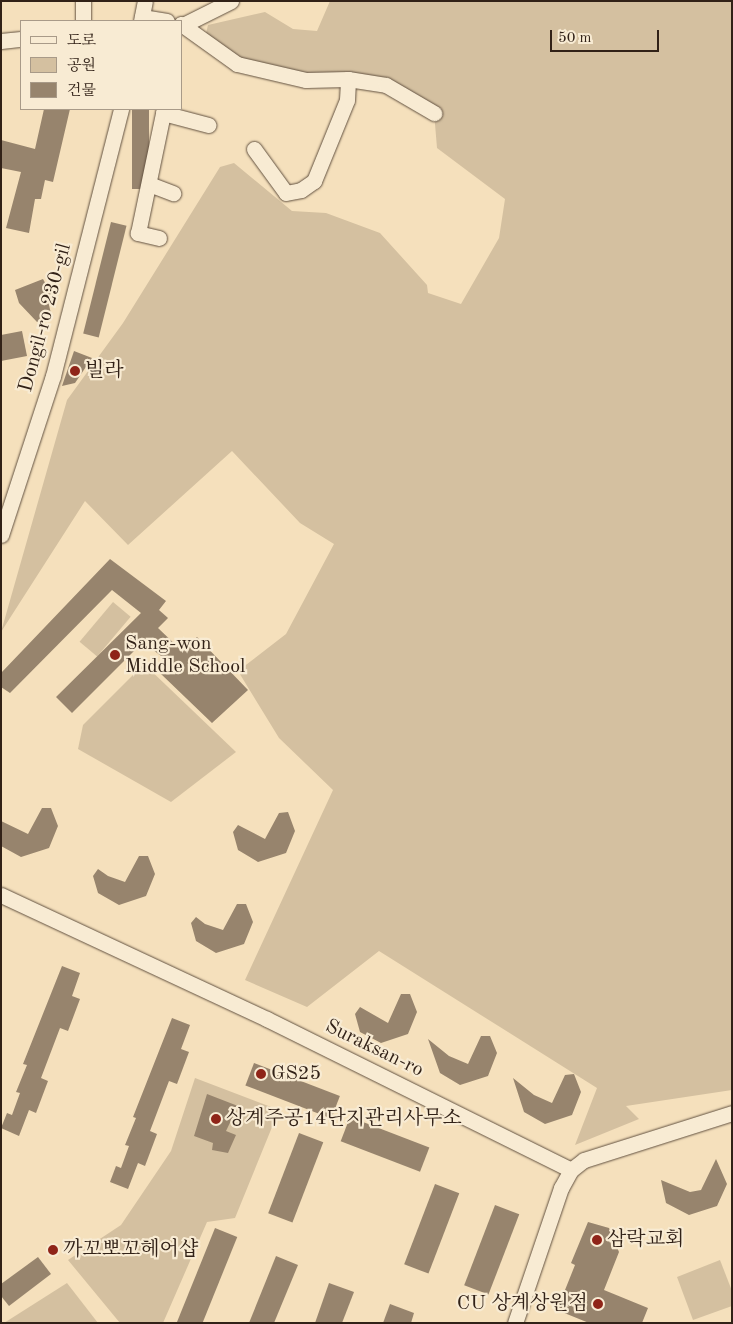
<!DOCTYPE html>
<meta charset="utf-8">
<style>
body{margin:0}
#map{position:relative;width:733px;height:1324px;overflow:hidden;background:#f5e0bc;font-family:"Old Standard TT","Noto Serif KR",serif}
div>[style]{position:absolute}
.green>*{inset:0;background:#d4c0a0;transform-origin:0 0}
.building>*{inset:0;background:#97846d;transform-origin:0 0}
.roads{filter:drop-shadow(0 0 1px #625140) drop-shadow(0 0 1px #625140)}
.minor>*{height:15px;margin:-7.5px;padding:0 7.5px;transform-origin:7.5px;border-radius:7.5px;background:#f8ebd3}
.dots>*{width:14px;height:14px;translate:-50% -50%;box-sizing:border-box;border:2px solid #f8ebd3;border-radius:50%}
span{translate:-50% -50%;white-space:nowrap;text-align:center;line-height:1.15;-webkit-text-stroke:4.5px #f8ebd3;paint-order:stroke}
.street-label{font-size:20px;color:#312117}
.poi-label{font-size:20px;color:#312117}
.left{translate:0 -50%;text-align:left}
.right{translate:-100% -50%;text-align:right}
.frame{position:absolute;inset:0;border:2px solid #312117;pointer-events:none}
.legend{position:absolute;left:20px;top:20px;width:162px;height:90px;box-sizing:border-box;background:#f8ebd3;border:1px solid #a89a88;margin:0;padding:6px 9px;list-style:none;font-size:15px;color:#312117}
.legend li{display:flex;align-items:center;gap:10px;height:25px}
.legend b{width:25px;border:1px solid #a89a88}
.scale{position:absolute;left:550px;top:30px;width:109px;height:22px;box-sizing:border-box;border:2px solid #312117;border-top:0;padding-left:6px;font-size:15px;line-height:18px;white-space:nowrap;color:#312117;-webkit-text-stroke:4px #f8ebd3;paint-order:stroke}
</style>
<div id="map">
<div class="green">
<i style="clip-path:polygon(330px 1px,732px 1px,732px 1090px,626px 1106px,639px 1119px,575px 1145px,597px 1088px,379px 951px,307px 1007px,245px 980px,333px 790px,279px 738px,238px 671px,286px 634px,334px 544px,300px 523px,232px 451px,128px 545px,85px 501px,1px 632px,67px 400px,123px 323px,220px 167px,234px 163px,292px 211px,326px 213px,380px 233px,427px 285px,428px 293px,461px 304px,499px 238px,505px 199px,437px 148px,434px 112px,365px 76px,290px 73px,203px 46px,208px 25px,265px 12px,293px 29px,317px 31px)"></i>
<i style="left:113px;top:602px;width:23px;height:52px;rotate:40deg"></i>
<i style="clip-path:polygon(144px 664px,236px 752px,171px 802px,78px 749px,83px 725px)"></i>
<i style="clip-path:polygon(195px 1078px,279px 1110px,235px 1218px,207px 1222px,163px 1323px,120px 1323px,68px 1260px,121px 1225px,171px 1151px)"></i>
<i style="clip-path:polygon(720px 1260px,732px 1291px,732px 1306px,693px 1320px,677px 1277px)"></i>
<i style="clip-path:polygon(67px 1283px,98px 1323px,4px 1323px)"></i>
</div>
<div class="building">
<i style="clip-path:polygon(44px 109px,70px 109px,53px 182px,45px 180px,41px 199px,35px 199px,29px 233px,6px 228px,21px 172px,1px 168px,1px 140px,35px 149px)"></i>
<i style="left:132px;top:109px;width:17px;height:80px"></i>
<i style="left:111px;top:222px;width:16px;height:115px;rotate:14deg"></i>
<i style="clip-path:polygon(43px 279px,54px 299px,49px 305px,52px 318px,37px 322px,19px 303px,15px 290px)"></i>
<i style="clip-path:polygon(22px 331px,27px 356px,1px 361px,1px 335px)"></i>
<i style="clip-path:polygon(74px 351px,92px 358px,75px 383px,62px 386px)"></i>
<i style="clip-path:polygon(110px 559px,166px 601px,159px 610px,168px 618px,158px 628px,181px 650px,197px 637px,248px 690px,212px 723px,161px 674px,170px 663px,143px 642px,72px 713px,56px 697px,141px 613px,112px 590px,10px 693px,1px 687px,1px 673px)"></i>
<i style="clip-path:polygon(42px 808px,51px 808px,58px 826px,49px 848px,21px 857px,1px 846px,1px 821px,28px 834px)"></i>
<i style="clip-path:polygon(288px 812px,295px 831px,286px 853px,258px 862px,238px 850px,233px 832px,238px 825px,265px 839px,279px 813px)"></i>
<i style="clip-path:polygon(139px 856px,148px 856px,155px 874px,146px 896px,119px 905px,98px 893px,93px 876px,98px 869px,108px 876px,125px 882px)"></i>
<i style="clip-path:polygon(237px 904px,246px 904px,253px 922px,244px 944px,216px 953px,196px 941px,191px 923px,196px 917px,205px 924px,223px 930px)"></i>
<i style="clip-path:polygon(62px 966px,80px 973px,72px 996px,80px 999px,68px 1031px,60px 1028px,41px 1078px,48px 1081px,36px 1113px,29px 1110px,19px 1136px,1px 1128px,7px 1113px,12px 1115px,20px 1093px,16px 1092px,27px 1065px,23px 1064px)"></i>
<i style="clip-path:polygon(401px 994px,410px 994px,417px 1012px,408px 1034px,381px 1043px,360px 1032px,355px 1014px,360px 1007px,388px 1023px)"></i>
<i style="clip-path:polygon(172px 1018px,190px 1025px,181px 1049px,189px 1052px,177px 1084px,169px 1081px,150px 1131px,157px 1134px,145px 1166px,138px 1163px,128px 1189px,110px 1182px,116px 1166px,121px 1168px,129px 1146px,125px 1145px,136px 1118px,133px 1117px)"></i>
<i style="clip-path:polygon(481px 1036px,490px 1036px,497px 1053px,488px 1076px,460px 1085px,440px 1073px,428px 1039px,449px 1056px,468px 1064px)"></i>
<i style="left:254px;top:1063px;width:92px;height:24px;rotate:21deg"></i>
<i style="clip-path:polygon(574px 1074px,581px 1092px,572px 1115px,545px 1124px,524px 1112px,513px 1078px,534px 1095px,552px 1103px,565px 1075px)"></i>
<i style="clip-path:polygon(207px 1094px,238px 1106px,226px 1131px,236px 1135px,228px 1153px,212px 1150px,213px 1143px,194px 1136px)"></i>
<i style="left:350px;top:1117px;width:85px;height:26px;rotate:21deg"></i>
<i style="left:299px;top:1133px;width:26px;height:86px;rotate:21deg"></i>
<i style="clip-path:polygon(716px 1159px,727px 1184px,717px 1206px,689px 1215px,666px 1203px,661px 1180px,690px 1192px,701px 1190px)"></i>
<i style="left:435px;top:1184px;width:26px;height:86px;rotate:21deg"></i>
<i style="left:495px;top:1205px;width:26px;height:86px;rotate:21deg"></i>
<i style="clip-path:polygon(588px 1222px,609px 1228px,619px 1252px,604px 1290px,648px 1308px,642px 1323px,589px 1323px,557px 1310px,575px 1265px,571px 1263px)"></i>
<i style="left:215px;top:1228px;width:24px;height:102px;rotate:22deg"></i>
<i style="clip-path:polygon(276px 1256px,298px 1265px,274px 1323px,249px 1323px)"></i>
<i style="clip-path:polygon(38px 1257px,51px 1274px,9px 1306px,1px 1296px,1px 1284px)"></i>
<i style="clip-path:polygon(329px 1283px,354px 1292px,342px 1323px,315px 1323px)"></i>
<i style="clip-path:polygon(390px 1304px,414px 1313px,411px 1323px,383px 1323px)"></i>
</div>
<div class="roads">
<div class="minor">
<i style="left:142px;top:17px;width:25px;rotate:9deg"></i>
<i style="left:83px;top:21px;width:20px;rotate:-90deg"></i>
<i style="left:141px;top:21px;width:20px;rotate:-79deg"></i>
<i style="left:181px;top:24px;width:69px;rotate:35.5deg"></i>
<i style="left:237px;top:64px;width:71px;rotate:13.1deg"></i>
<i style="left:306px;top:80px;width:42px;rotate:-1.4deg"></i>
<i style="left:348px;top:79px;width:38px;rotate:9deg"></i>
<i style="left:386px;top:85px;width:56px;rotate:30.3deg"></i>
<i style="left:181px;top:26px;width:56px;rotate:-26.6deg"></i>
<i style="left:1px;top:41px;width:20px;rotate:-6deg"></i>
<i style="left:163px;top:113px;width:47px;rotate:14.9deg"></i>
<i style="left:254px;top:149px;width:54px;rotate:54deg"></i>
<i style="left:286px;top:193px;width:15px;rotate:-11deg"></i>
<i style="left:301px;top:190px;width:16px;rotate:-35deg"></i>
<i style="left:314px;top:181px;width:87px;rotate:-67.8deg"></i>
<i style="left:347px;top:100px;width:21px;rotate:-87deg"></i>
<i style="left:149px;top:184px;width:26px;rotate:21deg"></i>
<i style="left:159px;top:238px;width:22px;rotate:-167deg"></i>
<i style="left:138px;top:233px;width:127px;rotate:-78.2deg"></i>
<i style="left:1px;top:535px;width:167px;rotate:-71.9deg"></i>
<i style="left:53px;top:376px;width:276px;rotate:-75.7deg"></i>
<i style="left:1px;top:895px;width:293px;rotate:25deg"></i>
<i style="left:267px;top:1019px;width:339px;rotate:26.4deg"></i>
<i style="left:515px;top:1323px;width:143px;rotate:-71.2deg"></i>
<i style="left:561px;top:1188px;width:21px;rotate:-61deg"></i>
<i style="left:571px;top:1170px;width:16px;rotate:-38deg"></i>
<i style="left:584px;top:1160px;width:155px;rotate:-17.6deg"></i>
</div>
</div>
<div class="dots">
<i style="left:75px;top:371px;background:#8f2418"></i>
<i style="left:115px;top:655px;background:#8f2418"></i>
<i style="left:261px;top:1074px;background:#8f2418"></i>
<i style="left:216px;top:1119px;background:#8f2418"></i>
<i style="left:597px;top:1240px;background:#8f2418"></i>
<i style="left:53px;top:1250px;background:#8f2418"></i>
<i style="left:598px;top:1304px;background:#8f2418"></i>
</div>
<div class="street-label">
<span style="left:46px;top:318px;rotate:-75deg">Dongil-ro 230-gil</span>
<span style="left:374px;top:1049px;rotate:26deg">Suraksan-ro</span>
</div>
<div class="poi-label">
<span class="left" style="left:85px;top:371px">빌라</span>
<span class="left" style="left:125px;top:656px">Sang-won<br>Middle School</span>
<span class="left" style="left:271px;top:1074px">GS25</span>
<span class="left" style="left:226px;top:1119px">상계주공14단지관리사무소</span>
<span class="left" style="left:607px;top:1240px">삼락교회</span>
<span class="left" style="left:63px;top:1250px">까꼬뽀꼬헤어샵</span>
<span class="right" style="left:588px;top:1304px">CU 상계상원점</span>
</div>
<div class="frame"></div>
<ul class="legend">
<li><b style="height:6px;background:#f8ebd3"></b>도로</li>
<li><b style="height:14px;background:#d4c0a0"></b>공원</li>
<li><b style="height:14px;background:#97846d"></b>건물</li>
</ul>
<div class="scale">50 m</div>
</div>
